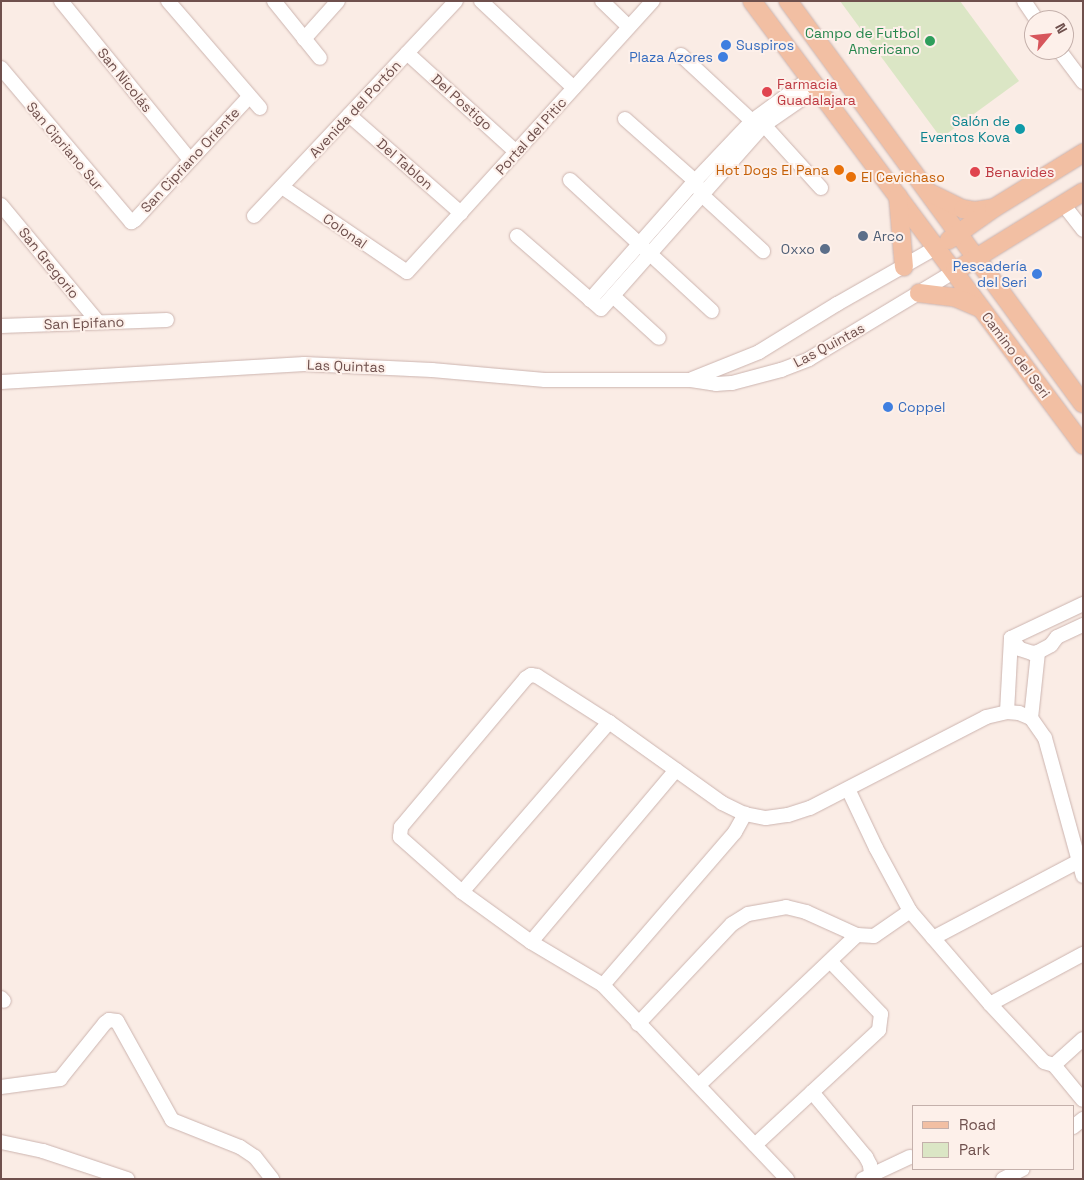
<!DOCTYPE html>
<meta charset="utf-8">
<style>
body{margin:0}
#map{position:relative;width:1084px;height:1180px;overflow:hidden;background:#faece5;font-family:"Space Grotesk",sans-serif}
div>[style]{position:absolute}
.green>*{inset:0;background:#dbe6c5}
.roads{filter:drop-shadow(0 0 1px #ccb4af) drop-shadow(0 0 1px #ccb4af)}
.minor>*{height:14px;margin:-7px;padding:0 7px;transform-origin:7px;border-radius:7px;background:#fff}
.major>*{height:18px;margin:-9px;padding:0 9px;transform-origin:9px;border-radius:9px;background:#f2bfa3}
.dots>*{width:14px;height:14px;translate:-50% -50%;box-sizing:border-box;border:2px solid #fdf0ea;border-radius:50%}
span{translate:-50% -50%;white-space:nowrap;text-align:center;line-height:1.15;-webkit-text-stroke:4px #fdf0ea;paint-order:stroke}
.leisure-label{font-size:14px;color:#27864d}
.right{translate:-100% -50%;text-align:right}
.shop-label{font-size:14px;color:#366cbe}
.left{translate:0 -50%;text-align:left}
.street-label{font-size:14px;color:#6f504d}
.health-label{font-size:14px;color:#be3a42}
.culture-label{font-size:14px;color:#0d838f}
.food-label{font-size:14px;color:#c56008}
.service-label{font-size:14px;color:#4e5e75}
.frame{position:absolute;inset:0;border:2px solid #6f504d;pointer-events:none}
.legend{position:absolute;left:912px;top:1105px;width:162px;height:65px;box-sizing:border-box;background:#fdf0ea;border:1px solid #c4b0ab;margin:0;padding:6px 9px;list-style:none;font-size:15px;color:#6f504d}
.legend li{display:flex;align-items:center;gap:10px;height:25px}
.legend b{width:25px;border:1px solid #c4b0ab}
.north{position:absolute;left:1024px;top:10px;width:50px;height:50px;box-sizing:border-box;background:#fdf0ea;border:1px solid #c4b0ab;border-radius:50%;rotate:62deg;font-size:14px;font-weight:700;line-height:20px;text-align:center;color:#6f504d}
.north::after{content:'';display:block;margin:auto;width:18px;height:22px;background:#d7565c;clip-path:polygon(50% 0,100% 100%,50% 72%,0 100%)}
</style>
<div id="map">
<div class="green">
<i style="clip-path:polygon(840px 1px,960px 1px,1019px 81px,941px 138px)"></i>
</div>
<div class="roads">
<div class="minor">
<i style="left:61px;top:1px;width:205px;rotate:50.9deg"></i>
<i style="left:168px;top:1px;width:141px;rotate:49.3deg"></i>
<i style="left:274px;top:1px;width:73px;rotate:51.1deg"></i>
<i style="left:481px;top:1px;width:127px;rotate:43.1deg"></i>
<i style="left:602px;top:1px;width:37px;rotate:44deg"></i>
<i style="left:1024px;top:1px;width:23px;rotate:56deg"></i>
<i style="left:304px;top:39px;width:51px;rotate:-48.2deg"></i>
<i style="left:1059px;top:50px;width:40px;rotate:53deg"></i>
<i style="left:407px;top:53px;width:147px;rotate:42.2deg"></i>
<i style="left:681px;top:55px;width:97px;rotate:42.9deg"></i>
<i style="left:752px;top:121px;width:13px;rotate:18deg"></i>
<i style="left:764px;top:125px;width:85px;rotate:47.9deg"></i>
<i style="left:1px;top:68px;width:202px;rotate:49.8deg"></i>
<i style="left:131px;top:222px;width:4px;rotate:-27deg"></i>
<i style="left:135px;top:220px;width:168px;rotate:-47.2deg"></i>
<i style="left:349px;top:115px;width:149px;rotate:41.2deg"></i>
<i style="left:625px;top:119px;width:94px;rotate:41.5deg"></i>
<i style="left:695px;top:181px;width:16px;rotate:63deg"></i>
<i style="left:702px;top:195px;width:83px;rotate:42.6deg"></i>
<i style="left:570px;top:180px;width:193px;rotate:42.7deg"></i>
<i style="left:282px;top:187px;width:151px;rotate:34.2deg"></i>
<i style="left:407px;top:272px;width:366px;rotate:-47.8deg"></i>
<i style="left:1063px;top:204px;width:33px;rotate:52deg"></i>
<i style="left:1px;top:205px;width:152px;rotate:50.3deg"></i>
<i style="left:254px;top:216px;width:295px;rotate:-46.8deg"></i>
<i style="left:517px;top:236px;width:111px;rotate:41deg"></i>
<i style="left:601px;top:309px;width:246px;rotate:-48.5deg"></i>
<i style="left:764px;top:125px;width:63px;rotate:-34.7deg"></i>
<i style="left:613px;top:296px;width:62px;rotate:42.4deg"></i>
<i style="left:590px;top:300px;width:159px;rotate:-48.6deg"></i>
<i style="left:695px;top:181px;width:83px;rotate:-46.5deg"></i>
<i style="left:752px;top:121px;width:71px;rotate:-36.4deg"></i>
<i style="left:1px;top:326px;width:166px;rotate:-2.1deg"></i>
<i style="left:692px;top:379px;width:72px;rotate:-21.9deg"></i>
<i style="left:759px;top:352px;width:92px;rotate:-31.6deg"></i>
<i style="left:837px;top:304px;width:115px;rotate:-29.7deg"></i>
<i style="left:1px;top:382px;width:304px;rotate:-3.4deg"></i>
<i style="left:304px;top:364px;width:128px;rotate:2.7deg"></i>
<i style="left:432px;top:370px;width:113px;rotate:5.1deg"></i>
<i style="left:545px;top:380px;width:146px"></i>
<i style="left:691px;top:380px;width:25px;rotate:9deg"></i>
<i style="left:716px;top:384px;width:16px;rotate:-4deg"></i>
<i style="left:732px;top:383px;width:51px;rotate:-14.9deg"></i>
<i style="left:781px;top:370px;width:30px;rotate:-21deg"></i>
<i style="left:809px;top:359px;width:170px;rotate:-31.1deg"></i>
<i style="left:1011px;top:638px;width:14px;rotate:51deg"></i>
<i style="left:1020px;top:649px;width:13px;rotate:18deg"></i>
<i style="left:1032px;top:653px;width:6px;rotate:-9deg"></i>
<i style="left:1038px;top:652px;width:15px;rotate:-28deg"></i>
<i style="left:1051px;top:645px;width:10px;rotate:-53deg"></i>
<i style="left:1057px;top:637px;width:29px;rotate:-25deg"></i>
<i style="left:1011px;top:638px;width:80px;rotate:-25.3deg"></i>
<i style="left:1007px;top:712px;width:74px;rotate:-86.9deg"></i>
<i style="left:1031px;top:718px;width:66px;rotate:-83.9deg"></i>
<i style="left:848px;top:789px;width:65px;rotate:64.6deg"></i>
<i style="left:876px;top:848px;width:72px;rotate:61.6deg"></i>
<i style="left:910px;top:911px;width:123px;rotate:49.3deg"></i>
<i style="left:990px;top:1004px;width:79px;rotate:47deg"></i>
<i style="left:1044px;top:1062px;width:10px;rotate:17deg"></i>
<i style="left:1054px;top:1065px;width:39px;rotate:-42deg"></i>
<i style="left:462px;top:892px;width:225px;rotate:-49.1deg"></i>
<i style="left:933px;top:938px;width:165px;rotate:-27.8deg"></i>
<i style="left:531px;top:942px;width:225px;rotate:-49.9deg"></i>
<i style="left:603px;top:985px;width:202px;rotate:-49.2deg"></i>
<i style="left:735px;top:832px;width:21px;rotate:-61deg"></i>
<i style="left:1px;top:998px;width:4px;rotate:45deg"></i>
<i style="left:990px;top:1004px;width:106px;rotate:-28.3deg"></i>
<i style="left:638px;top:1024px;width:137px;rotate:-46.8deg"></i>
<i style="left:732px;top:924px;width:19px;rotate:-32deg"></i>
<i style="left:748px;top:914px;width:39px;rotate:-10deg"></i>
<i style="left:786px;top:907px;width:21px;rotate:14deg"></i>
<i style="left:806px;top:912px;width:56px;rotate:24.3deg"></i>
<i style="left:857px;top:935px;width:17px;rotate:3deg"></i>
<i style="left:874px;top:936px;width:44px;rotate:-34.8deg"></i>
<i style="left:1054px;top:1065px;width:45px;rotate:50.4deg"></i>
<i style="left:699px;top:1085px;width:218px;rotate:-43.5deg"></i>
<i style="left:1px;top:1087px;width:60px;rotate:-7.7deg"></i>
<i style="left:60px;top:1079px;width:72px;rotate:-51.2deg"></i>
<i style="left:105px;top:1023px;width:5px;rotate:-37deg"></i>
<i style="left:109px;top:1020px;width:8px;rotate:7deg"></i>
<i style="left:117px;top:1021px;width:113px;rotate:60.9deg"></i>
<i style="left:172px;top:1120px;width:73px;rotate:21.7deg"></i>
<i style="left:240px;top:1147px;width:18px;rotate:34deg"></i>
<i style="left:255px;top:1157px;width:28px;rotate:52deg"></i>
<i style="left:812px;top:1092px;width:85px;rotate:50.3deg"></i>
<i style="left:866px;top:1157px;width:9px;rotate:63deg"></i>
<i style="left:870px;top:1165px;width:9px;rotate:84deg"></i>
<i style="left:1073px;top:1127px;width:13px;rotate:-39deg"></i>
<i style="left:1px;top:1142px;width:43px;rotate:12.1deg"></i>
<i style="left:43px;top:1151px;width:89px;rotate:18.4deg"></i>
<i style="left:755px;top:1145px;width:169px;rotate:-42.8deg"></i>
<i style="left:879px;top:1030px;width:16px;rotate:-83deg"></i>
<i style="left:881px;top:1014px;width:72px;rotate:-133.9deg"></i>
<i style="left:787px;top:1179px;width:267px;rotate:-133.5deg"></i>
<i style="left:603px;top:985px;width:84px;rotate:-149.2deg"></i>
<i style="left:531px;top:942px;width:85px;rotate:-144.1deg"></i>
<i style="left:462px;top:892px;width:83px;rotate:-138.4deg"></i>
<i style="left:400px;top:837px;width:10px;rotate:-84deg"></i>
<i style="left:401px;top:827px;width:194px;rotate:-50deg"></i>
<i style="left:526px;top:678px;width:6px;rotate:-31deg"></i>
<i style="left:531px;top:675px;width:6px;rotate:9deg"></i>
<i style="left:537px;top:676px;width:85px;rotate:32.6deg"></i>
<i style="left:609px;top:722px;width:139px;rotate:35.6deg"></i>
<i style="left:722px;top:803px;width:25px;rotate:26deg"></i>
<i style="left:745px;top:814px;width:21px;rotate:11deg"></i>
<i style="left:766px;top:818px;width:22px;rotate:-8deg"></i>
<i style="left:788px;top:815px;width:23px;rotate:-18deg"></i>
<i style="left:810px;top:808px;width:198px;rotate:-27.3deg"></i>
<i style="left:986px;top:717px;width:22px;rotate:-13deg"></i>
<i style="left:1007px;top:712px;width:12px;rotate:5deg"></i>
<i style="left:1019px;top:713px;width:13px;rotate:23deg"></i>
<i style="left:1031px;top:718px;width:24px;rotate:55deg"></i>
<i style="left:1045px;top:738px;width:143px;rotate:74.6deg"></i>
<i style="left:863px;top:1179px;width:52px;rotate:-25.1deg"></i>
<i style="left:1003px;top:1179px;width:22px;rotate:-27deg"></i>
</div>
<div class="major">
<i style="left:752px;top:1px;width:554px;rotate:53.3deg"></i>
<i style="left:788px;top:1px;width:499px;rotate:53.8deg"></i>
<i style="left:930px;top:193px;width:37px;rotate:26deg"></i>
<i style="left:963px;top:209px;width:12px;rotate:9deg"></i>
<i style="left:975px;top:211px;width:18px;rotate:-9deg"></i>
<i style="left:898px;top:196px;width:71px;rotate:85.2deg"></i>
<i style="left:949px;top:240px;width:55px;rotate:-35.4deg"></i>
<i style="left:994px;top:208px;width:105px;rotate:-31.7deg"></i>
<i style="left:955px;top:271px;width:150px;rotate:-31.7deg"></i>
<i style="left:919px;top:293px;width:35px;rotate:7deg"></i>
<i style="left:954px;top:297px;width:28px;rotate:23deg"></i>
</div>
</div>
<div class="dots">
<i style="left:930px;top:41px;background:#2e9e5b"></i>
<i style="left:726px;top:45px;background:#3f7fe0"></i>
<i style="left:723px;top:57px;background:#3f7fe0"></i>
<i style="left:767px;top:92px;background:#e0444e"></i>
<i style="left:1020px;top:129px;background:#0f9aa8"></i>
<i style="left:839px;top:170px;background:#e8710a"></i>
<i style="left:975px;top:172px;background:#e0444e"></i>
<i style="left:851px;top:177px;background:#e8710a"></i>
<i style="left:863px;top:236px;background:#5c6f8a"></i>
<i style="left:825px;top:249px;background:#5c6f8a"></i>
<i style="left:1037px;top:274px;background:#3f7fe0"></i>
<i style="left:888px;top:407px;background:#3f7fe0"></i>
</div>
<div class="leisure-label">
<span class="right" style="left:920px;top:41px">Campo de Futbol<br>Americano</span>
</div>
<div class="shop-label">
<span class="left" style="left:736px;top:45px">Suspiros</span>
<span class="right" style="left:713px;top:57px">Plaza Azores</span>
<span class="right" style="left:1027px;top:274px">Pescadería<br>del Seri</span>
<span class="left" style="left:898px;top:407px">Coppel</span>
</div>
<div class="street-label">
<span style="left:125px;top:80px;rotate:51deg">San Nicolás</span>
<span style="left:462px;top:102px;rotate:42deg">Del Postigo</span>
<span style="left:355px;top:109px;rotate:-47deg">Avenida del Portón</span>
<span style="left:531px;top:136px;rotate:-48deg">Portal del Pitic</span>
<span style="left:65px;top:146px;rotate:50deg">San Cipriano Sur</span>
<span style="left:190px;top:160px;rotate:-47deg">San Cipriano Oriente</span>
<span style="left:405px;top:164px;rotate:41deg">Del Tablon</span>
<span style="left:345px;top:231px;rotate:35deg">Colonal</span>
<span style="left:49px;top:263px;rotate:51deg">San Gregorio</span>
<span style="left:84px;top:323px;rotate:-2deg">San Epifano</span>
<span style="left:829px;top:345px;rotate:-28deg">Las Quintas</span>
<span style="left:1016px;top:355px;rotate:53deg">Camino del Seri</span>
<span style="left:346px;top:366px;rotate:2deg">Las Quintas</span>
</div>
<div class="health-label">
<span class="left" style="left:777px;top:92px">Farmacia<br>Guadalajara</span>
<span class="left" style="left:985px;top:172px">Benavides</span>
</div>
<div class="culture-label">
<span class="right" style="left:1010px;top:129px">Salón de<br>Eventos Kova</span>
</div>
<div class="food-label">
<span class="right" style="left:829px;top:170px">Hot Dogs El Pana</span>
<span class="left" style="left:861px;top:177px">El Cevichaso</span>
</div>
<div class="service-label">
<span class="left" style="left:873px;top:236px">Arco</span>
<span class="right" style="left:815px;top:249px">Oxxo</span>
</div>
<div class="frame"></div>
<ul class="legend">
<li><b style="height:6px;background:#f2bfa3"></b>Road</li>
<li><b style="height:14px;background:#dbe6c5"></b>Park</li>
</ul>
<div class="north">N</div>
</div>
